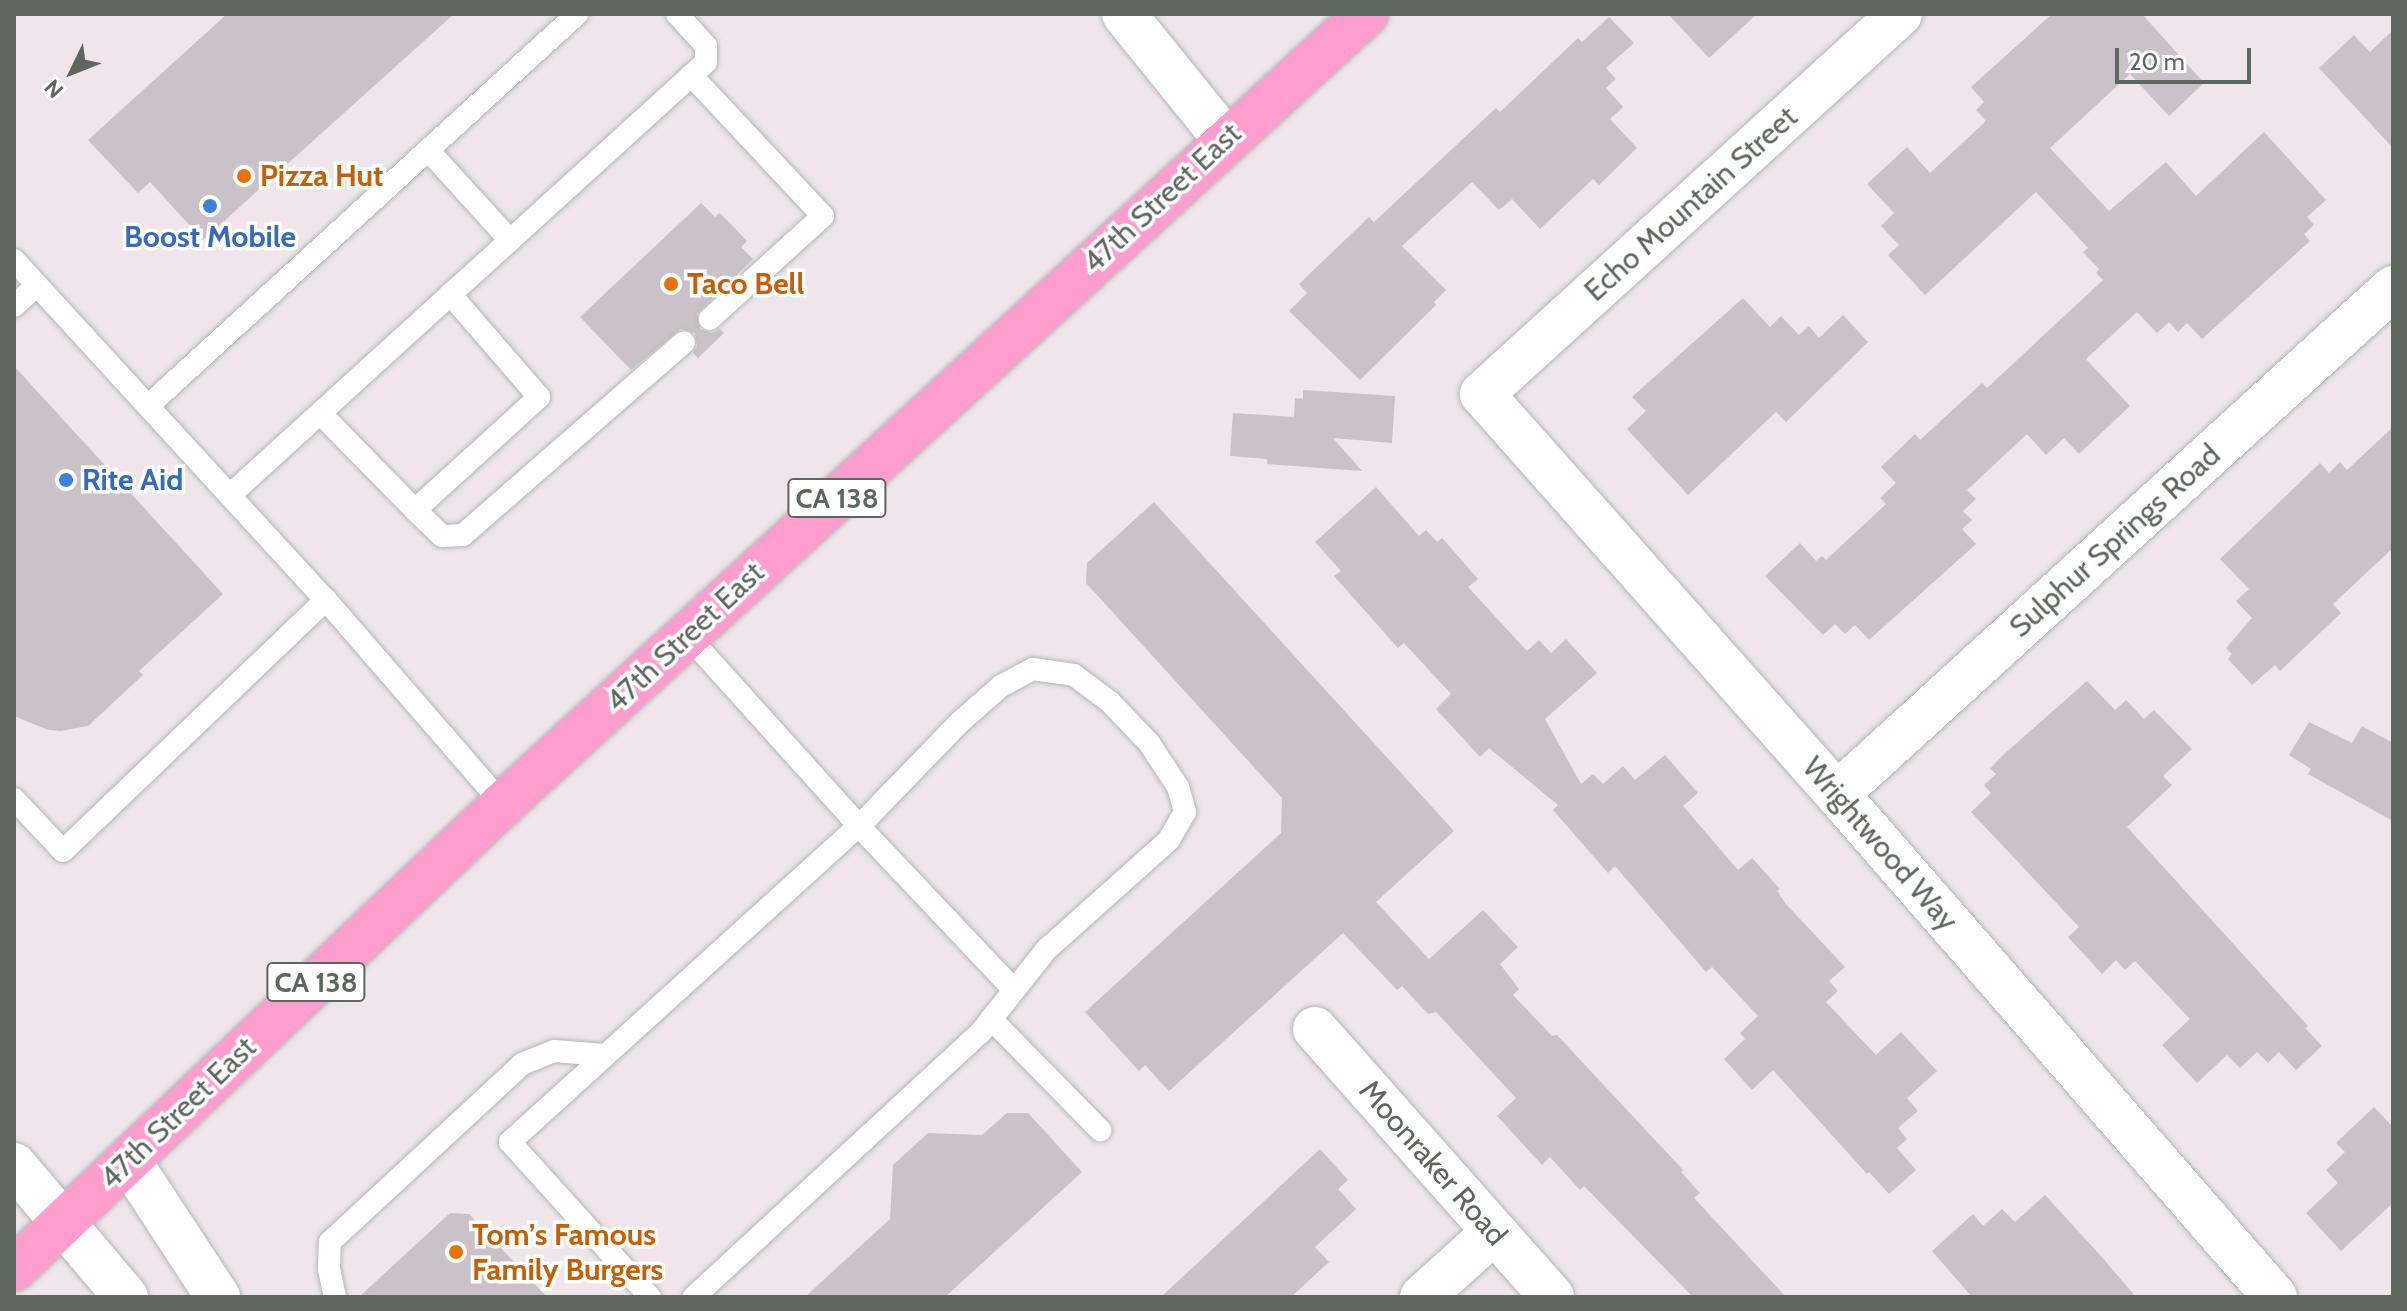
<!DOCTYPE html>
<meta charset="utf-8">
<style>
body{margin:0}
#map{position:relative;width:2407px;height:1311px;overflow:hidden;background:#efe5eb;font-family:Cabin,sans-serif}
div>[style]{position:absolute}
.building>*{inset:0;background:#cac2c8}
.roads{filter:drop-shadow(0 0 2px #b1b8b3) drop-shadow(0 0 2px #b1b8b3)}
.service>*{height:22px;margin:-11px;padding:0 11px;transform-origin:11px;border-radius:11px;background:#fff}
.minor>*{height:44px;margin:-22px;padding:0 22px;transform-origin:22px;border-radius:22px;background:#fff}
.secondary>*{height:44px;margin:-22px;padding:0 22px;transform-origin:22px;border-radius:22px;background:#fff}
.trunk>*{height:44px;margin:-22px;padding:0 22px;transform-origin:22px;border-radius:22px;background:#fd9ece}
.dots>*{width:22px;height:22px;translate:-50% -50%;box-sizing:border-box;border:4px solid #fff;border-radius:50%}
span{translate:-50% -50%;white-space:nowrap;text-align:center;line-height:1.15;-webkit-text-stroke:7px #fff;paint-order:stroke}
.shield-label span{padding:2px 6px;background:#fff;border:2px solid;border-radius:6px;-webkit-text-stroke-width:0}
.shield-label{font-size:28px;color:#5d665f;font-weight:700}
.food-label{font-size:30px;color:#c56008;font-weight:700}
.left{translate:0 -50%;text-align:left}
.street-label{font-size:30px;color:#5d665f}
.shop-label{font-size:30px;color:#366cbe;font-weight:700}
.frame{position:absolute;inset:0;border:16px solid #5d665f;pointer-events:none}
.north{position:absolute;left:32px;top:32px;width:80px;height:80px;-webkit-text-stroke:6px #fff;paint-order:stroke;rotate:227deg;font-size:22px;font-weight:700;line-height:32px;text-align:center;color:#5d665f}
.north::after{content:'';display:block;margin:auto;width:28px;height:36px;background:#5d665f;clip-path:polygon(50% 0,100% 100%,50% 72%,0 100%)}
.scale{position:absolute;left:2115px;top:48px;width:136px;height:36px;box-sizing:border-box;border:4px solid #5d665f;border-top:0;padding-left:10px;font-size:24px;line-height:28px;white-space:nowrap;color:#5d665f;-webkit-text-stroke:6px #fff;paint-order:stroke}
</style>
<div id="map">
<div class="building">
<i style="clip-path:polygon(227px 14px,454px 14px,203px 240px,150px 182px,138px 193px,88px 140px)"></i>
<i style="clip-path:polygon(1668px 14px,1757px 14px,1709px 58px)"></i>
<i style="clip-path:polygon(2052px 14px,2142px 14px,2204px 83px,2169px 116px,2130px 74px,2050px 148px,2109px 211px,2166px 162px,2196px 196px,2264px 132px,2326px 200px,2307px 217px,2314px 225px,2304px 234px,2310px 241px,2202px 339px,2187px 323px,2178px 332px,2169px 322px,2157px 333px,2137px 312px,2086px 359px,2130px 406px,2079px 454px,2064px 438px,2046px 455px,2027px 434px,1967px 490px,1976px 499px,1963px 511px,1972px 520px,1962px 529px,1976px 544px,1869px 640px,1855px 625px,1845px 634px,1835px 624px,1823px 635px,1765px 576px,1800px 543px,1816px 561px,1822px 556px,1826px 560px,1886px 504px,1880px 498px,1896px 483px,1881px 467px,1915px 434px,1920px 440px,1982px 383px,1987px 388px,2103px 280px,2096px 273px,2099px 269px,2083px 252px,2088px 248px,2036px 192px,1925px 295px,1888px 255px,1899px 245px,1881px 226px,1894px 213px,1867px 184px,1907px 147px,1930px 173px,1986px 121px,1976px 110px,1984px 102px,1971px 87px)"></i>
<i style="clip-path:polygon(1609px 17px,1634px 43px,1606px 68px,1616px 79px,1606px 88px,1623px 107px,1610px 119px,1637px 148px,1599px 185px,1593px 179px,1540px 229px,1512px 199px,1499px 210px,1472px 182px,1402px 246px,1446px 290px,1434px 302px,1436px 305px,1360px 380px,1289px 311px,1307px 293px,1299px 284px,1369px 217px,1374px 222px,1496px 108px,1500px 112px,1578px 38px,1582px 42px)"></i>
<i style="clip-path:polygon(2393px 30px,2393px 148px,2319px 68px,2354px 35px,2370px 52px)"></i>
<i style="clip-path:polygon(701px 203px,715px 217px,720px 213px,747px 241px,741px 247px,753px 259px,697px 314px,700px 329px,712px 333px,720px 329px,724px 333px,698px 358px,693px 353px,697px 346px,695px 333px,681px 329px,631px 370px,580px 317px)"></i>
<i style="clip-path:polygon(1743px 298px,1770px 327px,1781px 316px,1799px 335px,1809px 326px,1819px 338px,1843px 315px,1868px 342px,1786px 422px,1776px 412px,1688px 495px,1627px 429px,1646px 411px,1632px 397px)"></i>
<i style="clip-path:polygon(14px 366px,223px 594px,139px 671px,143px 675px,88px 726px,61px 731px,48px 730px,14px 716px)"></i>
<i style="clip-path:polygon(1303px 390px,1395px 396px,1392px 443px,1333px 438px,1362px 471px,1267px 464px,1267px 459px,1230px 456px,1233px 413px,1294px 417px,1295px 398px,1303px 399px)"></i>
<i style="clip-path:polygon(2393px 427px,2393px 548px,2333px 604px,2341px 613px,2280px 671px,2275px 665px,2252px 685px,2228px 659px,2232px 654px,2226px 648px,2252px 618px,2236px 601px,2249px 589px,2220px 559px,2320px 463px,2329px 473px,2340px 462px,2347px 470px)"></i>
<i style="clip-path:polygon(1376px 487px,1419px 536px,1426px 530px,1437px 542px,1442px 538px,1478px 579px,1468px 587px,1527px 651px,1539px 640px,1551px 653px,1566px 639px,1597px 673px,1545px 719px,1581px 784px,1593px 774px,1603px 784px,1623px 766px,1635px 780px,1665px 755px,1698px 793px,1683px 806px,1738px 870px,1752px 858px,1780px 889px,1777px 891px,1786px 904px,1845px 967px,1829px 981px,1838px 991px,1826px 1002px,1876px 1055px,1901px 1032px,1937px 1071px,1907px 1098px,1918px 1111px,1898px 1128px,1907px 1139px,1897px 1148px,1916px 1170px,1889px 1194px,1869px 1172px,1867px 1174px,1773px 1070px,1752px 1090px,1724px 1059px,1745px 1039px,1740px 1033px,1758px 1016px,1712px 967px,1706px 972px,1615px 866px,1608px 873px,1553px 810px,1558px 805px,1489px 748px,1480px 757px,1436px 709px,1451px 694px,1404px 643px,1398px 648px,1334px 576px,1341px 571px,1315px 542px)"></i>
<i style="clip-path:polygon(1154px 502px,1454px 831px,1376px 902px,1429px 959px,1483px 910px,1518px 947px,1500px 964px,1519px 989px,1513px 995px,1552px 1036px,1557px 1035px,1683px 1170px,1681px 1172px,1700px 1193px,1694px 1198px,1786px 1297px,1693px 1297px,1584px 1186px,1580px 1190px,1550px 1157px,1542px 1165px,1497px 1116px,1516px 1098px,1436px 1012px,1428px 1014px,1402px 986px,1397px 990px,1343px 933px,1169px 1091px,1145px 1065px,1139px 1071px,1085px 1012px,1281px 833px,1282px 798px,1086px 583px,1087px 563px)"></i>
<i style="clip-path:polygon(2087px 681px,2115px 710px,2126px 700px,2144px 719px,2154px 710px,2192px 749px,2163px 776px,2172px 785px,2127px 827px,2308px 1026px,2305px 1028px,2322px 1046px,2296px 1070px,2279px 1052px,2268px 1063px,2257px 1052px,2240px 1068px,2227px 1055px,2197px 1083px,2162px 1045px,2190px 1019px,2135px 961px,2125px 970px,2116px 960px,2102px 974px,2068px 937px,2079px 927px,1971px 812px,1991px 793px,1984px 785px,1996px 774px,1990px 769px,2002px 756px)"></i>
<i style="clip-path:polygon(2309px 722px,2352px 743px,2362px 726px,2393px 743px,2393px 821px,2308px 774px,2311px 769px,2289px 755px)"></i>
<i style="clip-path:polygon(2374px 1107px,2393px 1127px,2393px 1203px,2341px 1251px,2306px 1213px,2338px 1183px,2326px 1170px,2345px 1152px,2336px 1143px)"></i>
<i style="clip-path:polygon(1007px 1113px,1028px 1113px,1082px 1172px,945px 1297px,805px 1297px,890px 1219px,893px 1165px,928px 1133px,982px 1135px)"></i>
<i style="clip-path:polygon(1320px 1149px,1348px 1180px,1338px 1189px,1356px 1209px,1315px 1247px,1329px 1262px,1291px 1297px,1161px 1297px)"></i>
<i style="clip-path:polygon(2045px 1195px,2100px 1255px,2136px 1297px,1972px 1297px,1932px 1251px,1973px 1214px,1983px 1226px,2002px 1209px,2015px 1222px)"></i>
<i style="clip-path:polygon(450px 1213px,469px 1214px,547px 1297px,359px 1297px)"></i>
</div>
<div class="roads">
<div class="service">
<i style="left:691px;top:75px;width:193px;rotate:46.9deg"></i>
<i style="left:823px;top:216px;width:153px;rotate:137.7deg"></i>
<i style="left:428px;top:150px;width:122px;rotate:47.7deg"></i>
<i style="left:14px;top:260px;width:461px;rotate:47.5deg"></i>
<i style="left:14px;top:306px;width:31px;rotate:-42deg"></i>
<i style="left:149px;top:405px;width:580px;rotate:-42.41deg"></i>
<i style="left:320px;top:413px;width:136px;rotate:45.6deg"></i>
<i style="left:415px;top:510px;width:168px;rotate:-42.3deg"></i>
<i style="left:539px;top:397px;width:136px;rotate:-130.8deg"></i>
<i style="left:230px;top:495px;width:643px;rotate:-42.29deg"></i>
<i style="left:706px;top:62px;width:16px;rotate:-90deg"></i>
<i style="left:706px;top:46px;width:43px;rotate:-132.2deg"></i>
<i style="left:415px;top:510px;width:37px;rotate:44deg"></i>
<i style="left:442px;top:536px;width:21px;rotate:-3deg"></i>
<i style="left:463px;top:535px;width:293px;rotate:-41.1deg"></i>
<i style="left:687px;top:635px;width:256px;rotate:48deg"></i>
<i style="left:858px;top:825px;width:227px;rotate:46.6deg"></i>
<i style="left:14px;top:799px;width:71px;rotate:46.7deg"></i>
<i style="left:63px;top:851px;width:364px;rotate:-43.7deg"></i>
<i style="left:326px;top:600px;width:270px;rotate:49.1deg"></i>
<i style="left:991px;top:1019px;width:156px;rotate:45.5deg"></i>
<i style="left:335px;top:1297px;width:29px;rotate:-102deg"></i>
<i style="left:329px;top:1269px;width:27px;rotate:-88deg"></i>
<i style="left:330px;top:1242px;width:262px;rotate:-42.8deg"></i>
<i style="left:522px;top:1064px;width:35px;rotate:-22deg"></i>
<i style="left:555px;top:1051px;width:49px;rotate:4.7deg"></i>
<i style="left:650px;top:1297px;width:209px;rotate:-132.1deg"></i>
<i style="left:510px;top:1142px;width:484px;rotate:-42.2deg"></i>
<i style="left:868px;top:817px;width:132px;rotate:-45.9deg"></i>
<i style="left:960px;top:722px;width:55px;rotate:-41.3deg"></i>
<i style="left:1001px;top:686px;width:36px;rotate:-28deg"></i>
<i style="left:1033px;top:669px;width:41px;rotate:8.3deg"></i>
<i style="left:1074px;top:675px;width:45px;rotate:36.9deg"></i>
<i style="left:1110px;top:702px;width:57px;rotate:46.4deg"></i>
<i style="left:1149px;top:743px;width:53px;rotate:56.6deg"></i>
<i style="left:1178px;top:787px;width:26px;rotate:74deg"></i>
<i style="left:1185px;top:812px;width:32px;rotate:120deg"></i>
<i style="left:1169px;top:840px;width:165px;rotate:138.2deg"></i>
<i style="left:1046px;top:950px;width:105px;rotate:128.4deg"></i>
<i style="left:981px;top:1032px;width:391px;rotate:137.3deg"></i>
</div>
<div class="minor">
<i style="left:1124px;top:14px;width:161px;rotate:51.1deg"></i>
<i style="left:1900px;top:14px;width:565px;rotate:137.73deg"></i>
<i style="left:1482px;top:394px;width:535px;rotate:48.41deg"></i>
<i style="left:1837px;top:794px;width:667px;rotate:48.95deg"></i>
<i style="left:1837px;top:794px;width:752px;rotate:-42.3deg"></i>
<i style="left:1315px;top:1029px;width:358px;rotate:48.5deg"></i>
<i style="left:1422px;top:1297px;width:97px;rotate:-42.1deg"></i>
</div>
<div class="secondary">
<i style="left:129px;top:1161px;width:163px;rotate:56.8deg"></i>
<i style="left:14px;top:1165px;width:173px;rotate:49.7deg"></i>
</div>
<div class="trunk">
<i style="left:14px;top:1269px;width:675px;rotate:-43.56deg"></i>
<i style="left:503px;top:804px;width:1170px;rotate:-42.47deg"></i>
</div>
</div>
<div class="dots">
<i style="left:244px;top:176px;background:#e8710a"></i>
<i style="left:210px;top:206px;background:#3f7fe0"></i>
<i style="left:671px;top:284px;background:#e8710a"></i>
<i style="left:66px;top:480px;background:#3f7fe0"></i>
<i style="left:456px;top:1252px;background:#e8710a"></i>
</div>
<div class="shield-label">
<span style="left:837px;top:498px">CA 138</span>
<span style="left:316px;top:982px">CA 138</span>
</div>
<div class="food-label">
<span class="left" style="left:260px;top:176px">Pizza Hut</span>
<span class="left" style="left:687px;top:284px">Taco Bell</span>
<span class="left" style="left:472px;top:1252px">Tom’s Famous<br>Family Burgers</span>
</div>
<div class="street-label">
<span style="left:1162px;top:198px;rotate:-43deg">47th Street East</span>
<span style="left:1691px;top:204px;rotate:-42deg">Echo Mountain Street</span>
<span style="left:2115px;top:541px;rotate:-42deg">Sulphur Springs Road</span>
<span style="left:685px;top:637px;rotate:-43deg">47th Street East</span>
<span style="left:1880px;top:844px;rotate:49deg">Wrightwood Way</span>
<span style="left:178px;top:1113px;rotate:-44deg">47th Street East</span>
<span style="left:1433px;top:1163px;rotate:49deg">Moonraker Road</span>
</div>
<div class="shop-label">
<span style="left:210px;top:237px">Boost Mobile</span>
<span class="left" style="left:82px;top:480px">Rite Aid</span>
</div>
<div class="frame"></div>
<div class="north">N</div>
<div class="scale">20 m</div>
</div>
